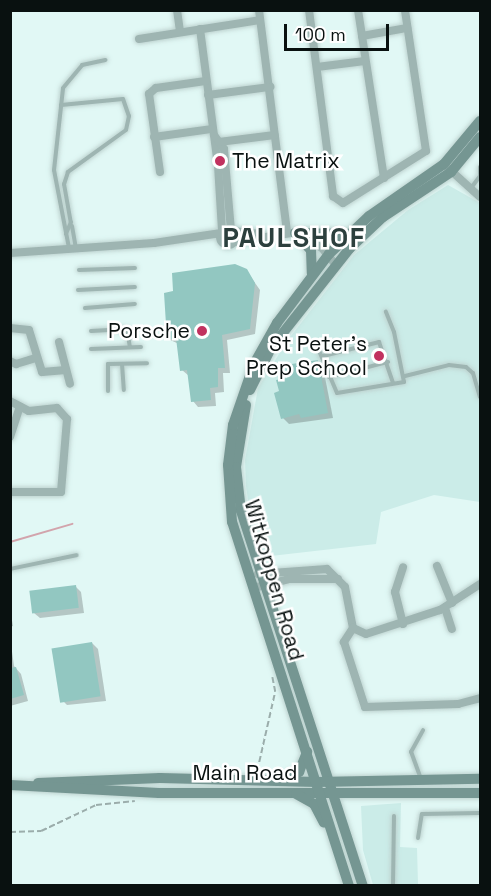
<!DOCTYPE html>
<style>
body{margin:0}
#map{position:relative;width:491px;height:896px;overflow:hidden;background:#e1f8f5;font-family:"Space Grotesk",sans-serif}
div>[style]{position:absolute}
.built>*{inset:0;background:#cbece8}
.shadow>*{inset:0;background:#0003}
.stream>*{height:2px;margin:-1px;padding:0 1px;transform-origin:1px;border-radius:1px;background:#d2a4ac}
.building>*{inset:0;background:#92c7c1;transform-origin:0 0}
.path>*{height:1.5px;margin-top:-0.75px;transform-origin:0;background:repeating-linear-gradient(90deg,#9badab 0 6px,transparent 0 9px)}
.roads{filter:drop-shadow(0 0 2px #bed3d0) drop-shadow(0 0 2px #bed3d0)}
.lane>*{height:4px;margin:-2px;padding:0 2px;transform-origin:2px;border-radius:2px;background:#9eb5b2}
.street>*{height:8px;margin:-4px;padding:0 4px;transform-origin:4px;border-radius:4px;background:#9eb5b2}
.street>.ring{margin:-4px;padding:0;box-sizing:content-box;background:none;border:8px solid #9eb5b2;border-radius:50%}
.secondary>*{height:10px;margin:-5px;padding:0 5px;transform-origin:5px;border-radius:5px;background:#759692}
.dots>*{width:16px;height:16px;translate:-50% -50%;box-sizing:border-box;border:3px solid #fff;border-radius:50%}
span{translate:-50% -50%;white-space:nowrap;text-align:center;line-height:1.15;-webkit-text-stroke:5px #fff;paint-order:stroke}
.poi-label{font-size:21px;color:#091110}
.left{translate:0 -50%;text-align:left}
.right{translate:-100% -50%;text-align:right}
.street-label{font-size:21px;color:#091110}
.district-label{font-size:27px;color:#2c3f3d;font-weight:700;letter-spacing:1.5px}
.frame{position:absolute;inset:0;border:12px solid #091110;pointer-events:none}
.scale{position:absolute;left:284px;top:24px;width:105px;height:27px;box-sizing:border-box;border:3px solid #091110;border-top:0;padding-left:8px;font-size:18px;line-height:21px;white-space:nowrap;color:#091110;-webkit-text-stroke:4px #fff;paint-order:stroke}
</style>
<div id="map">
<div class="built">
<i style="clip-path:polygon(448px 185px,480px 203px,480px 502px,434px 495px,381px 512px,376px 544px,262px 557px,253px 534px,246px 486px,245px 460px,258px 388px,287px 341px,354px 255px,408px 210px)"></i>
<i style="clip-path:polygon(401px 803px,400px 847px,417px 848px,418px 884px,373px 885px,363px 850px,361px 806px)"></i>
</div>
<div class="shadow">
<i style="clip-path:polygon(246px 270px,260px 290px,255px 334px,227px 340px,230px 373px,223px 373px,224px 392px,215px 393px,216px 406px,198px 407px,193px 401px,189px 376px,182px 370px,179px 344px,168px 339px)"></i>
<i style="clip-path:polygon(318px 362px,323px 367px,333px 418px,289px 424px,283px 418px,281px 392px,289px 379px)"></i>
<i style="clip-path:polygon(75px 586px,81px 592px,84px 613px,40px 618px,34px 613px)"></i>
<i style="clip-path:polygon(10px 609px,13px 626px,10px 627px)"></i>
<i style="clip-path:polygon(10px 637px,14px 666px,21px 674px,28px 701px,10px 706px)"></i>
<i style="clip-path:polygon(92px 643px,98px 649px,106px 701px,67px 705px,61px 699px)"></i>
</div>
<div class="stream">
<i style="left:10px;top:542px;width:65px;rotate:-16.2deg"></i>
</div>
<div class="building">
<i style="clip-path:polygon(235px 264px,247px 269px,255px 283px,250px 329px,222px 335px,225px 368px,218px 368px,218px 387px,210px 388px,211px 400px,191px 402px,187px 370px,180px 371px,176px 338px,167px 340px,164px 293px,173px 291px,172px 273px)"></i>
<i style="clip-path:polygon(318px 360px,328px 413px,301px 418px,299px 414px,281px 419px,274px 393px,279px 391px,276px 380px,287px 378px,285px 365px)"></i>
<i style="left:76px;top:585px;width:23px;height:47px;rotate:83deg"></i>
<i style="left:92px;top:642px;width:55px;height:41px;rotate:81deg"></i>
<i style="clip-path:polygon(16px 667px,24px 695px,10px 699px,10px 668px)"></i>
</div>
<div class="path">
<i style="left:257px;top:771px;width:81px;rotate:-77.2deg"></i>
<i style="left:275px;top:692px;width:15px;rotate:-101deg"></i>
<i style="left:10px;top:832px;width:31px;rotate:-2deg"></i>
<i style="left:41px;top:831px;width:61px;rotate:-25.3deg"></i>
<i style="left:96px;top:805px;width:39px;rotate:-6deg"></i>
</div>
<div class="roads">
<div class="lane">
<i style="left:61px;top:105px;width:62px;rotate:-5.5deg"></i>
<i style="left:123px;top:99px;width:18px;rotate:71deg"></i>
<i style="left:129px;top:116px;width:14px;rotate:102deg"></i>
<i style="left:126px;top:130px;width:72px;rotate:144.1deg"></i>
<i style="left:68px;top:172px;width:13px;rotate:108deg"></i>
<i style="left:64px;top:184px;width:39px;rotate:80deg"></i>
<i style="left:71px;top:222px;width:13px;rotate:113deg"></i>
<i style="left:480px;top:167px;width:7px;rotate:90deg"></i>
<i style="left:471px;top:188px;width:15px;rotate:-53deg"></i>
<i style="left:72px;top:226px;width:22px;rotate:80deg"></i>
<i style="left:69px;top:248px;width:79px;rotate:-100.9deg"></i>
<i style="left:54px;top:170px;width:82px;rotate:-83.7deg"></i>
<i style="left:63px;top:88px;width:30px;rotate:-50deg"></i>
<i style="left:82px;top:65px;width:24px;rotate:-12deg"></i>
<i style="left:79px;top:270px;width:56px;rotate:-2deg"></i>
<i style="left:78px;top:290px;width:57px;rotate:-3deg"></i>
<i style="left:85px;top:308px;width:50px;rotate:-4.6deg"></i>
<i style="left:91px;top:331px;width:36px;rotate:-3deg"></i>
<i style="left:127px;top:329px;width:18px;rotate:81deg"></i>
<i style="left:317px;top:346px;width:51px;rotate:66.9deg"></i>
<i style="left:337px;top:393px;width:68px;rotate:-9.3deg"></i>
<i style="left:404px;top:382px;width:51px;rotate:-101.3deg"></i>
<i style="left:394px;top:332px;width:22px;rotate:-112deg"></i>
<i style="left:91px;top:349px;width:50px;rotate:-2.3deg"></i>
<i style="left:323px;top:356px;width:58px;rotate:-14deg"></i>
<i style="left:379px;top:342px;width:43px;rotate:71.1deg"></i>
<i style="left:122px;top:364px;width:26px;rotate:86deg"></i>
<i style="left:405px;top:376px;width:45px;rotate:-14deg"></i>
<i style="left:449px;top:365px;width:17px;rotate:7deg"></i>
<i style="left:466px;top:367px;width:9px;rotate:41deg"></i>
<i style="left:473px;top:373px;width:25px;rotate:74deg"></i>
<i style="left:329px;top:377px;width:61px;rotate:-14.3deg"></i>
<i style="left:108px;top:391px;width:27px;rotate:-90deg"></i>
<i style="left:108px;top:364px;width:39px;rotate:-1deg"></i>
<i style="left:10px;top:569px;width:68px;rotate:-11.8deg"></i>
<i style="left:421px;top:779px;width:29px;rotate:-110deg"></i>
<i style="left:411px;top:752px;width:25px;rotate:-61deg"></i>
<i style="left:418px;top:838px;width:24px;rotate:-81deg"></i>
<i style="left:422px;top:814px;width:58px;rotate:-1deg"></i>
<i style="left:393px;top:886px;width:70px;rotate:-89.2deg"></i>
</div>
<div class="street">
<i style="left:177px;top:10px;width:22px;rotate:82deg"></i>
<i style="left:259px;top:10px;width:224px;rotate:82.8deg"></i>
<i style="left:309px;top:10px;width:188px;rotate:82.6deg"></i>
<i style="left:333px;top:196px;width:12px;rotate:35deg"></i>
<i style="left:343px;top:203px;width:98px;rotate:-32.1deg"></i>
<i style="left:426px;top:151px;width:143px;rotate:-98.5deg"></i>
<i style="left:358px;top:10px;width:170px;rotate:81.2deg"></i>
<i style="left:200px;top:29px;width:137px;rotate:82.5deg"></i>
<i style="left:218px;top:165px;width:66px;rotate:86.5deg"></i>
<i style="left:362px;top:36px;width:46px;rotate:-10.1deg"></i>
<i style="left:139px;top:39px;width:122px;rotate:-8.9deg"></i>
<i style="left:317px;top:67px;width:48px;rotate:-7.1deg"></i>
<i style="left:208px;top:95px;width:63px;rotate:-7.4deg"></i>
<i style="left:214px;top:135px;width:17px;rotate:54deg"></i>
<i style="left:224px;top:149px;width:81px;rotate:85.1deg"></i>
<i style="left:154px;top:137px;width:59px;rotate:-7.9deg"></i>
<i style="left:219px;top:142px;width:56px;rotate:-7.1deg"></i>
<i style="left:448px;top:168px;width:43px;rotate:42.2deg"></i>
<i style="left:160px;top:172px;width:79px;rotate:-98deg"></i>
<i style="left:149px;top:94px;width:9px;rotate:-41deg"></i>
<i style="left:156px;top:88px;width:50px;rotate:-8deg"></i>
<i class="ring" style="left:220px;top:229px;width:8px;height:8px"></i>
<i style="left:233px;top:231px;width:28px;rotate:6deg"></i>
<i style="left:303px;top:237px;width:22px;rotate:30deg"></i>
<i style="left:322px;top:248px;width:21px;rotate:51deg"></i>
<i style="left:234px;top:242px;width:58px;rotate:-9deg"></i>
<i style="left:10px;top:253px;width:144px;rotate:-4deg"></i>
<i style="left:154px;top:243px;width:68px;rotate:-8.5deg"></i>
<i style="left:10px;top:328px;width:19px;rotate:6deg"></i>
<i style="left:29px;top:330px;width:44px;rotate:72.8deg"></i>
<i style="left:42px;top:372px;width:24px;rotate:-5deg"></i>
<i style="left:59px;top:342px;width:43px;rotate:75.3deg"></i>
<i style="left:10px;top:361px;width:7px;rotate:27deg"></i>
<i style="left:16px;top:364px;width:21px;rotate:-17deg"></i>
<i style="left:10px;top:401px;width:21px;rotate:28deg"></i>
<i style="left:29px;top:411px;width:28px;rotate:-6deg"></i>
<i style="left:57px;top:408px;width:15px;rotate:48deg"></i>
<i style="left:67px;top:419px;width:73px;rotate:94.7deg"></i>
<i style="left:61px;top:492px;width:51px;rotate:180deg"></i>
<i style="left:10px;top:437px;width:32px;rotate:-72deg"></i>
<i style="left:437px;top:566px;width:40px;rotate:68deg"></i>
<i style="left:258px;top:574px;width:69px;rotate:-4.1deg"></i>
<i style="left:327px;top:569px;width:25px;rotate:45deg"></i>
<i style="left:345px;top:587px;width:42px;rotate:79deg"></i>
<i style="left:353px;top:628px;width:14px;rotate:25deg"></i>
<i style="left:366px;top:634px;width:78px;rotate:-18deg"></i>
<i style="left:440px;top:610px;width:48px;rotate:-33deg"></i>
<i style="left:253px;top:588px;width:36px;rotate:-14deg"></i>
<i style="left:288px;top:579px;width:50px"></i>
<i style="left:445px;top:608px;width:22px;rotate:72deg"></i>
<i style="left:403px;top:624px;width:33px;rotate:-104deg"></i>
<i style="left:395px;top:592px;width:26px;rotate:-72deg"></i>
<i style="left:353px;top:628px;width:17px;rotate:123deg"></i>
<i style="left:344px;top:642px;width:68px;rotate:72.1deg"></i>
<i style="left:365px;top:707px;width:93px;rotate:-1.8deg"></i>
<i style="left:458px;top:704px;width:23px;rotate:-15deg"></i>
</div>
<div class="secondary">
<i style="left:295px;top:233px;width:23px;rotate:47deg"></i>
<i style="left:311px;top:250px;width:23px;rotate:88deg"></i>
<i style="left:296px;top:233px;width:52px;rotate:1.1deg"></i>
<i style="left:250px;top:390px;width:47px;rotate:-63.4deg"></i>
<i style="left:271px;top:348px;width:127px;rotate:-51.7deg"></i>
<i style="left:350px;top:248px;width:45px;rotate:-43.2deg"></i>
<i style="left:383px;top:217px;width:82px;rotate:-33.5deg"></i>
<i style="left:451px;top:172px;width:45px;rotate:-50.4deg"></i>
<i style="left:246px;top:405px;width:63px;rotate:99.2deg"></i>
<i style="left:236px;top:467px;width:44px;rotate:83.5deg"></i>
<i style="left:241px;top:511px;width:394px;rotate:72deg"></i>
<i style="left:284px;top:779px;width:17px;rotate:-25deg"></i>
<i style="left:299px;top:772px;width:22px;rotate:-68deg"></i>
<i style="left:38px;top:783px;width:122px;rotate:-2.3deg"></i>
<i style="left:160px;top:778px;width:157px;rotate:1.5deg"></i>
<i style="left:317px;top:782px;width:163px;rotate:-1.1deg"></i>
<i style="left:10px;top:785px;width:149px;rotate:3.1deg"></i>
<i style="left:159px;top:793px;width:321px"></i>
<i style="left:296px;top:794px;width:21px;rotate:29deg"></i>
<i style="left:314px;top:804px;width:21px;rotate:62deg"></i>
<i style="left:349px;top:886px;width:382px;rotate:-107.8deg"></i>
<i style="left:232px;top:522px;width:57px;rotate:-94deg"></i>
<i style="left:228px;top:465px;width:40px;rotate:-82.9deg"></i>
<i style="left:233px;top:425px;width:65px;rotate:-71deg"></i>
<i style="left:254px;top:364px;width:47px;rotate:-60.7deg"></i>
<i style="left:277px;top:323px;width:86px;rotate:-53deg"></i>
<i style="left:329px;top:254px;width:55px;rotate:-43.5deg"></i>
<i style="left:369px;top:216px;width:91px;rotate:-34.7deg"></i>
<i style="left:444px;top:164px;width:56px;rotate:-50.1deg"></i>
</div>
</div>
<div class="dots">
<i style="left:220px;top:161px;background:#c1325f"></i>
<i style="left:202px;top:331px;background:#c1325f"></i>
<i style="left:379px;top:356px;background:#c1325f"></i>
</div>
<div class="poi-label">
<span class="left" style="left:232px;top:161px">The Matrix</span>
<span class="right" style="left:190px;top:331px">Porsche</span>
<span class="right" style="left:367px;top:356px">St Peter's<br>Prep School</span>
</div>
<div class="street-label">
<span style="left:274px;top:580px;rotate:74deg">Witkoppen Road</span>
<span style="left:245px;top:773px">Main Road</span>
</div>
<div class="district-label">
<span style="left:294px;top:238px">PAULSHOF</span>
</div>
<div class="frame"></div>
<div class="scale">100 m</div>
</div>
